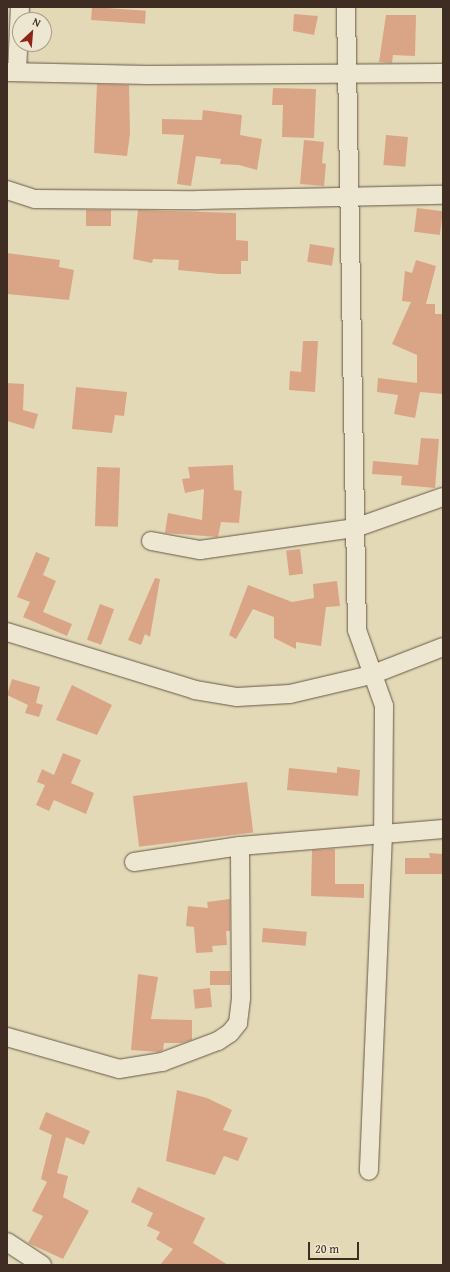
<!DOCTYPE html>
<style>
body{margin:0}
#map{position:relative;width:450px;height:1272px;overflow:hidden;background:#e3d9b6;font-family:"Gentium Book Plus",serif}
div>[style]{position:absolute}
.building>*{inset:0;background:#daa586;transform-origin:0 0}
.roads{filter:drop-shadow(0 0 1px #685848) drop-shadow(0 0 1px #685848)}
.street>*{height:18px;margin:-9px;padding:0 9px;transform-origin:9px;border-radius:9px;background:#ede6d0}
span{translate:-50% -50%;white-space:nowrap;text-align:center;line-height:1.15;-webkit-text-stroke:3px #ede6d0;paint-order:stroke}
.frame{position:absolute;inset:0;border:8px solid #3f2d23;pointer-events:none}
.north{position:absolute;left:12px;top:12px;width:40px;height:40px;box-sizing:border-box;background:#ede6d0;border:1px solid #a79c8b;border-radius:50%;rotate:26deg;font-size:11px;font-weight:700;line-height:16px;text-align:center;color:#3f2d23}
.north::after{content:'';display:block;margin:auto;width:14px;height:18px;background:#8f2418;clip-path:polygon(50% 0,100% 100%,50% 72%,0 100%)}
.scale{position:absolute;left:308px;top:1242px;width:51px;height:18px;box-sizing:border-box;border:2px solid #3f2d23;border-top:0;padding-left:5px;font-size:12px;line-height:14px;white-space:nowrap;color:#3f2d23;-webkit-text-stroke:3px #ede6d0;paint-order:stroke}
</style>
<div id="map">
<div class="building">
<i style="left:92px;top:7px;width:54px;height:13px;rotate:4deg"></i>
<i style="clip-path:polygon(294px 14px,318px 16px,314px 35px,293px 31px)"></i>
<i style="clip-path:polygon(386px 15px,416px 15px,415px 56px,393px 55px,392px 63px,379px 62px)"></i>
<i style="clip-path:polygon(97px 84px,129px 85px,130px 134px,127px 156px,94px 153px)"></i>
<i style="clip-path:polygon(273px 88px,316px 89px,314px 138px,282px 137px,283px 105px,272px 105px)"></i>
<i style="clip-path:polygon(203px 110px,242px 115px,240px 135px,262px 139px,257px 170px,239px 165px,220px 164px,221px 159px,196px 156px,191px 186px,177px 184px,184px 135px,162px 134px,162px 119px,202px 120px)"></i>
<i style="left:386px;top:135px;width:22px;height:30px;rotate:5deg"></i>
<i style="clip-path:polygon(304px 140px,324px 142px,322px 163px,326px 164px,324px 186px,300px 184px)"></i>
<i style="left:417px;top:208px;width:26px;height:24px;rotate:7deg"></i>
<i style="left:86px;top:210px;width:25px;height:16px"></i>
<i style="clip-path:polygon(138px 210px,236px 213px,236px 240px,248px 241px,248px 261px,241px 261px,241px 274px,220px 274px,178px 270px,179px 260px,153px 259px,152px 263px,133px 259px)"></i>
<i style="left:310px;top:244px;width:25px;height:18px;rotate:9deg"></i>
<i style="clip-path:polygon(7px 253px,60px 260px,59px 267px,74px 270px,69px 300px,7px 294px)"></i>
<i style="clip-path:polygon(416px 260px,436px 266px,426px 304px,435px 304px,435px 314px,443px 314px,443px 394px,420px 392px,415px 418px,394px 414px,398px 395px,377px 392px,378px 378px,417px 383px,417px 355px,392px 344px,411px 302px,402px 301px,405px 271px,412px 273px)"></i>
<i style="clip-path:polygon(303px 341px,318px 341px,315px 392px,289px 390px,290px 371px,301px 372px)"></i>
<i style="clip-path:polygon(7px 383px,24px 384px,23px 410px,38px 414px,34px 429px,7px 421px)"></i>
<i style="clip-path:polygon(76px 387px,127px 392px,124px 416px,115px 415px,112px 433px,72px 429px)"></i>
<i style="clip-path:polygon(421px 438px,439px 439px,435px 488px,401px 485px,402px 476px,372px 474px,373px 461px,418px 465px)"></i>
<i style="clip-path:polygon(233px 465px,234px 490px,242px 491px,239px 523px,221px 522px,218px 537px,165px 533px,168px 513px,202px 520px,204px 489px,185px 493px,182px 479px,190px 478px,188px 467px)"></i>
<i style="left:97px;top:467px;width:23px;height:59px;rotate:2deg"></i>
<i style="left:300px;top:549px;width:25px;height:14px;rotate:83deg"></i>
<i style="clip-path:polygon(36px 552px,50px 558px,43px 575px,56px 581px,43px 612px,72px 624px,67px 636px,23px 617px,30px 602px,17px 597px)"></i>
<i style="clip-path:polygon(155px 578px,160px 579px,150px 637px,145px 634px,141px 645px,128px 640px)"></i>
<i style="clip-path:polygon(337px 581px,340px 606px,326px 607px,321px 646px,296px 642px,296px 649px,274px 638px,274px 617px,253px 609px,236px 639px,229px 635px,248px 585px,292px 602px,314px 598px,313px 584px)"></i>
<i style="left:100px;top:604px;width:15px;height:38px;rotate:20deg"></i>
<i style="clip-path:polygon(12px 679px,40px 687px,36px 703px,43px 705px,39px 717px,25px 713px,28px 705px,7px 695px)"></i>
<i style="clip-path:polygon(72px 685px,112px 705px,97px 735px,56px 720px)"></i>
<i style="clip-path:polygon(63px 753px,81px 760px,71px 783px,94px 793px,86px 814px,54px 800px,49px 811px,36px 805px,45px 785px,37px 782px,42px 769px,54px 775px)"></i>
<i style="clip-path:polygon(337px 767px,360px 770px,358px 796px,287px 790px,289px 768px,337px 773px)"></i>
<i style="left:247px;top:782px;width:51px;height:115px;rotate:83deg"></i>
<i style="clip-path:polygon(335px 849px,335px 884px,364px 884px,364px 898px,311px 896px,312px 850px)"></i>
<i style="clip-path:polygon(429px 853px,443px 854px,443px 874px,405px 874px,405px 858px,430px 858px)"></i>
<i style="clip-path:polygon(230px 899px,230px 931px,226px 931px,227px 945px,212px 946px,213px 952px,196px 953px,194px 927px,186px 926px,188px 906px,208px 908px,207px 902px)"></i>
<i style="left:263px;top:928px;width:44px;height:14px;rotate:5deg"></i>
<i style="left:230px;top:971px;width:14px;height:20px;rotate:90deg"></i>
<i style="clip-path:polygon(138px 974px,158px 977px,151px 1019px,192px 1020px,192px 1040px,182px 1043px,164px 1043px,163px 1050px,159px 1052px,131px 1050px)"></i>
<i style="left:210px;top:988px;width:19px;height:17px;rotate:84deg"></i>
<i style="clip-path:polygon(177px 1090px,207px 1098px,232px 1110px,223px 1130px,248px 1138px,238px 1161px,224px 1156px,215px 1175px,166px 1161px)"></i>
<i style="clip-path:polygon(46px 1112px,90px 1131px,84px 1145px,66px 1137px,57px 1173px,68px 1176px,63px 1197px,89px 1211px,63px 1259px,28px 1243px,43px 1216px,32px 1211px,47px 1182px,41px 1179px,52px 1135px,39px 1129px)"></i>
<i style="clip-path:polygon(138px 1187px,205px 1218px,193px 1243px,228px 1265px,160px 1265px,173px 1249px,156px 1239px,160px 1232px,147px 1226px,153px 1213px,131px 1202px)"></i>
</div>
<div class="roads">
<div class="street">
<i style="left:346px;top:7px;width:623px;rotate:88.99deg"></i>
<i style="left:357px;top:630px;width:81px;rotate:70.4deg"></i>
<i style="left:384px;top:706px;width:128px;rotate:90.4deg"></i>
<i style="left:383px;top:834px;width:337px;rotate:92.4deg"></i>
<i style="left:7px;top:72px;width:141px;rotate:1.2deg"></i>
<i style="left:148px;top:75px;width:295px;rotate:-0.4deg"></i>
<i style="left:17px;top:72px;width:65px;rotate:-87.4deg"></i>
<i style="left:7px;top:190px;width:29px;rotate:18deg"></i>
<i style="left:35px;top:199px;width:163px;rotate:0.4deg"></i>
<i style="left:198px;top:200px;width:245px;rotate:-1.2deg"></i>
<i style="left:151px;top:541px;width:50px;rotate:10.4deg"></i>
<i style="left:200px;top:550px;width:157px;rotate:-8.1deg"></i>
<i style="left:355px;top:528px;width:93px;rotate:-19.4deg"></i>
<i style="left:7px;top:632px;width:197px;rotate:17.1deg"></i>
<i style="left:195px;top:690px;width:43px;rotate:9.5deg"></i>
<i style="left:237px;top:697px;width:53px;rotate:-3.2deg"></i>
<i style="left:290px;top:694px;width:83px;rotate:-13.2deg"></i>
<i style="left:371px;top:675px;width:77px;rotate:-21.3deg"></i>
<i style="left:134px;top:862px;width:107px;rotate:-8.6deg"></i>
<i style="left:240px;top:846px;width:204px;rotate:-4.8deg"></i>
<i style="left:7px;top:1037px;width:116px;rotate:15.9deg"></i>
<i style="left:119px;top:1069px;width:44px;rotate:-9.2deg"></i>
<i style="left:162px;top:1062px;width:60px;rotate:-20.6deg"></i>
<i style="left:218px;top:1041px;width:14px;rotate:-34deg"></i>
<i style="left:230px;top:1033px;width:13px;rotate:-51deg"></i>
<i style="left:238px;top:1023px;width:25px;rotate:-83deg"></i>
<i style="left:241px;top:998px;width:152px;rotate:-90.4deg"></i>
<i style="left:7px;top:1242px;width:42px;rotate:33.3deg"></i>
</div>
</div>
<div class="frame"></div>
<div class="north">N</div>
<div class="scale">20 m</div>
</div>
